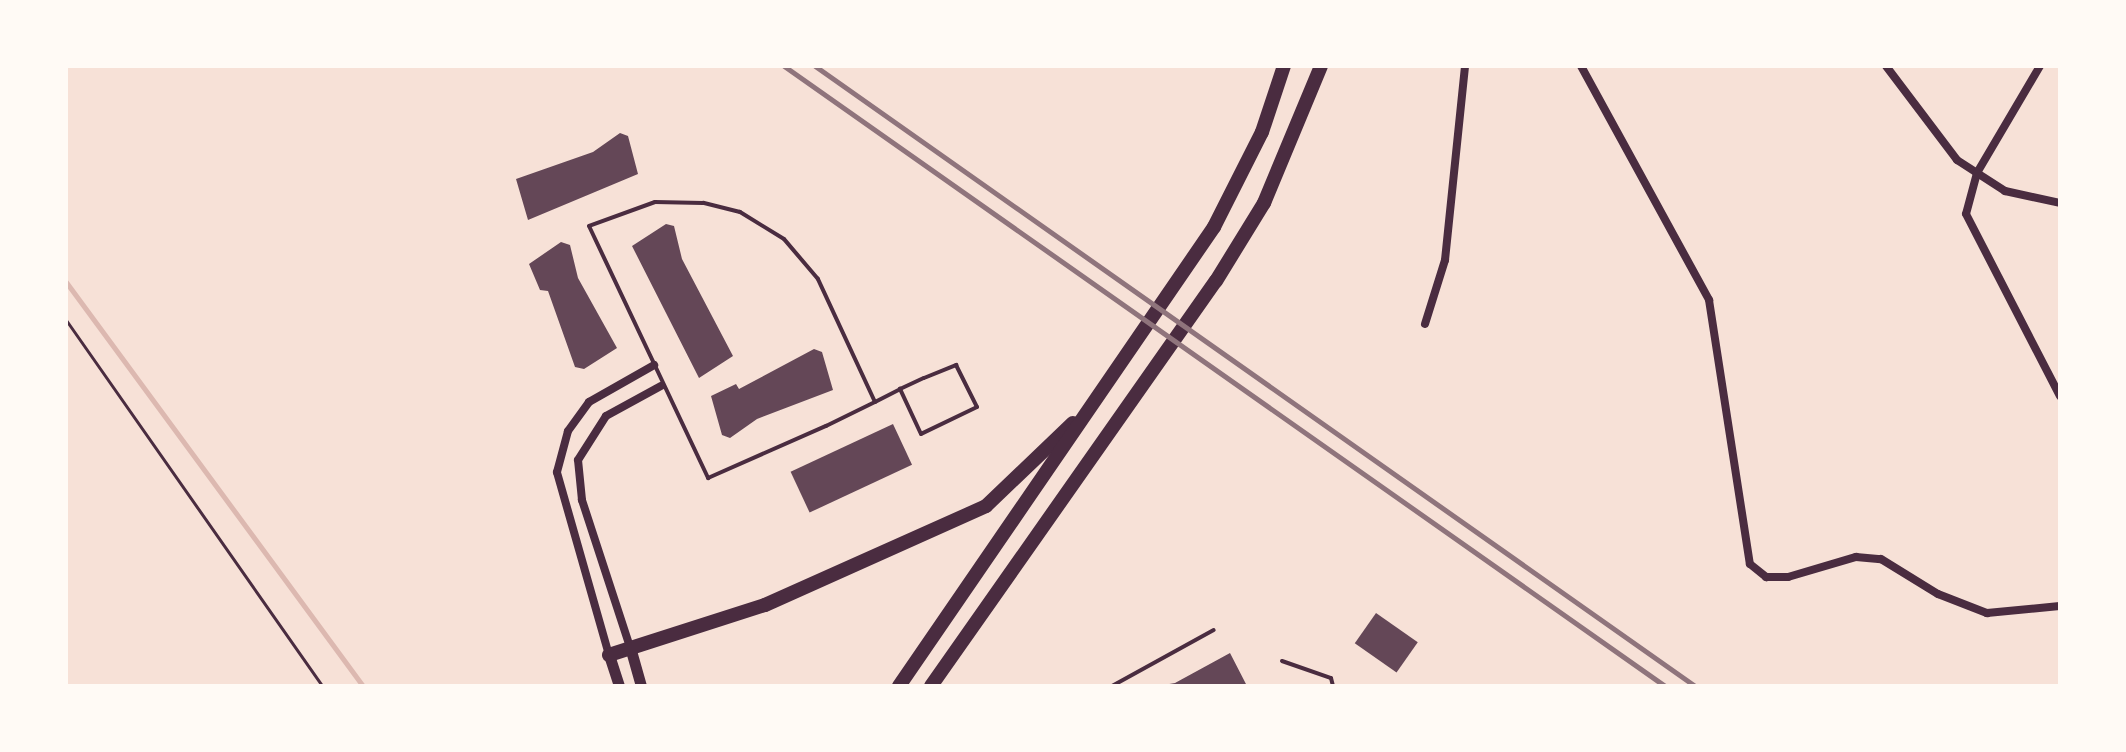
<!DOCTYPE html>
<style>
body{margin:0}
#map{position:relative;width:2126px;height:752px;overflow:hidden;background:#f7e1d7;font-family:Bitter,serif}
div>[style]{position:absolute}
.stream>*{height:5px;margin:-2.5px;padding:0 2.5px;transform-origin:2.5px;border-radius:2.5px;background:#dcb8b0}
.building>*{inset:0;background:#644757;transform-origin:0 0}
.path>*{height:3px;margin:-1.5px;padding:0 1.5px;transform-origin:1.5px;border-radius:1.5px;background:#4a2c40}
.service>*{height:4px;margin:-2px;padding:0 2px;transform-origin:2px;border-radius:2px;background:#4a2c40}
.minor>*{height:8px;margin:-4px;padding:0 4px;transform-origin:4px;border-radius:4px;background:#4a2c40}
.tertiary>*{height:11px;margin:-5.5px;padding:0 5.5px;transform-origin:5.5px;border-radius:5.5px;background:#4a2c40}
.primary>*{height:14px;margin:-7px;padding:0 7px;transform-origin:7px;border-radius:7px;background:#4a2c40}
.rail>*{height:5px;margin:-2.5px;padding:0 2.5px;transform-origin:2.5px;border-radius:2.5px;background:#8f747c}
span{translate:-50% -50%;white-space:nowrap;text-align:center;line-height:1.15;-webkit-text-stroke:8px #fffaf5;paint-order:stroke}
.frame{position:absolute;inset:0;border:68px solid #fffaf5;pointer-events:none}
</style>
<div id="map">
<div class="stream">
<i style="left:66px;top:282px;width:501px;rotate:53.68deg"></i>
</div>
<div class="building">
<i style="clip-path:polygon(620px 133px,628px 136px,638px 174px,528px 220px,516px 179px,593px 152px)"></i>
<i style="clip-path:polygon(666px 224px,674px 226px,682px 259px,733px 356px,699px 378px,632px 246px)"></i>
<i style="clip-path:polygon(561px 242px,570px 245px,578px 278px,617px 348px,584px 369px,575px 367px,548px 291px,540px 290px,529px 264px)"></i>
<i style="clip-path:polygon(814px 349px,822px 352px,833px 390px,757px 419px,730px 438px,722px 435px,711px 396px,736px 384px,739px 389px)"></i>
<i style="left:893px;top:424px;width:45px;height:113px;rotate:65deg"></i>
<i style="left:1376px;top:613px;width:51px;height:37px;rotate:35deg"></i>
<i style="clip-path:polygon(1230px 653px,1247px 686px,1158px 686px,1175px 683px)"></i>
</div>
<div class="path">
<i style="left:66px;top:320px;width:447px;rotate:55deg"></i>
</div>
<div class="service">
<i style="left:875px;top:402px;width:136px;rotate:-114.9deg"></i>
<i style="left:818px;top:279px;width:52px;rotate:-130.4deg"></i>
<i style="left:784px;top:239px;width:52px;rotate:-148.5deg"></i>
<i style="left:740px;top:212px;width:38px;rotate:-166deg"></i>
<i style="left:703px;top:203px;width:48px;rotate:-178.8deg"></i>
<i style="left:655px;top:202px;width:70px;rotate:160deg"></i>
<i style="left:589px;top:226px;width:279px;rotate:64.7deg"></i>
<i style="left:708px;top:478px;width:129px;rotate:-23.8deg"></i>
<i style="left:826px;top:426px;width:55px;rotate:-26.1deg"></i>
<i style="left:875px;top:402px;width:28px;rotate:-27deg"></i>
<i style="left:900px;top:389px;width:26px;rotate:-25deg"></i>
<i style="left:924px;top:378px;width:35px;rotate:-22deg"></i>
<i style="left:956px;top:365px;width:47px;rotate:63.4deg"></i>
<i style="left:977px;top:407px;width:62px;rotate:154.3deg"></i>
<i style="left:921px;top:434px;width:50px;rotate:-115deg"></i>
<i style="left:1282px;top:661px;width:52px;rotate:19.1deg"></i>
<i style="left:1331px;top:678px;width:8px;rotate:76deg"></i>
<i style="left:1112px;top:686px;width:116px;rotate:-28.8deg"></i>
</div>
<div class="minor">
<i style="left:1581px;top:66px;width:267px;rotate:61.3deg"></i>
<i style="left:1709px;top:300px;width:267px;rotate:81.2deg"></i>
<i style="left:1750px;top:564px;width:21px;rotate:39deg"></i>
<i style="left:1766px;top:577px;width:22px"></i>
<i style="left:1788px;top:577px;width:71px;rotate:-16.4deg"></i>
<i style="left:1856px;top:557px;width:25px;rotate:5deg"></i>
<i style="left:1881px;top:559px;width:67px;rotate:31.6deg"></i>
<i style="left:1938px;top:594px;width:53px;rotate:21.2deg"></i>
<i style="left:1987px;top:613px;width:73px;rotate:-5.5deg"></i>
<i style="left:1886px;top:66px;width:118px;rotate:52.9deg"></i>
<i style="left:1957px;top:160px;width:57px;rotate:32.9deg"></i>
<i style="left:2005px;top:191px;width:56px;rotate:12.3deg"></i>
<i style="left:2040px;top:66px;width:124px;rotate:120.5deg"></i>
<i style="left:1977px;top:173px;width:42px;rotate:105deg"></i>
<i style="left:1966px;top:214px;width:205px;rotate:62.7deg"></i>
<i style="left:1425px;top:324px;width:67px;rotate:-72.6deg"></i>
<i style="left:1445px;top:260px;width:195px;rotate:-84.1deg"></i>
<i style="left:630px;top:647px;width:155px;rotate:-108.1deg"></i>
<i style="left:582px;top:500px;width:40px;rotate:-95.7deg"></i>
<i style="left:578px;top:460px;width:52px;rotate:-57.5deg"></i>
<i style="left:606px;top:416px;width:63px;rotate:-28.6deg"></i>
<i style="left:609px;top:655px;width:190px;rotate:-105.9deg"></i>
<i style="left:557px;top:472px;width:42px;rotate:-75deg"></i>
<i style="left:568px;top:431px;width:36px;rotate:-54deg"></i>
<i style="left:589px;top:402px;width:75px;rotate:-29.6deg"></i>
</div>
<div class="tertiary">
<i style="left:630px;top:647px;width:41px;rotate:74.2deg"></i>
<i style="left:609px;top:655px;width:33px;rotate:72deg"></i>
</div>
<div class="primary">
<i style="left:609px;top:655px;width:164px;rotate:-17.8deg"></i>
<i style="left:765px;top:605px;width:242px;rotate:-24.1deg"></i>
<i style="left:986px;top:506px;width:120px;rotate:-43.7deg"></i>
<i style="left:899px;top:686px;width:557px;rotate:-55.54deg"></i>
<i style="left:1214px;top:227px;width:106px;rotate:-63.2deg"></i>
<i style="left:1262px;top:132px;width:70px;rotate:-71.6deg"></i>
<i style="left:931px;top:686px;width:495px;rotate:-54.9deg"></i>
<i style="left:1216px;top:281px;width:92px;rotate:-58.4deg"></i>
<i style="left:1264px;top:203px;width:148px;rotate:-67.4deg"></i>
</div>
<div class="rail">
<i style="left:784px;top:66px;width:1077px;rotate:35.14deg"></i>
<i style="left:815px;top:66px;width:1076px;rotate:35.17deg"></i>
</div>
<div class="frame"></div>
</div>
